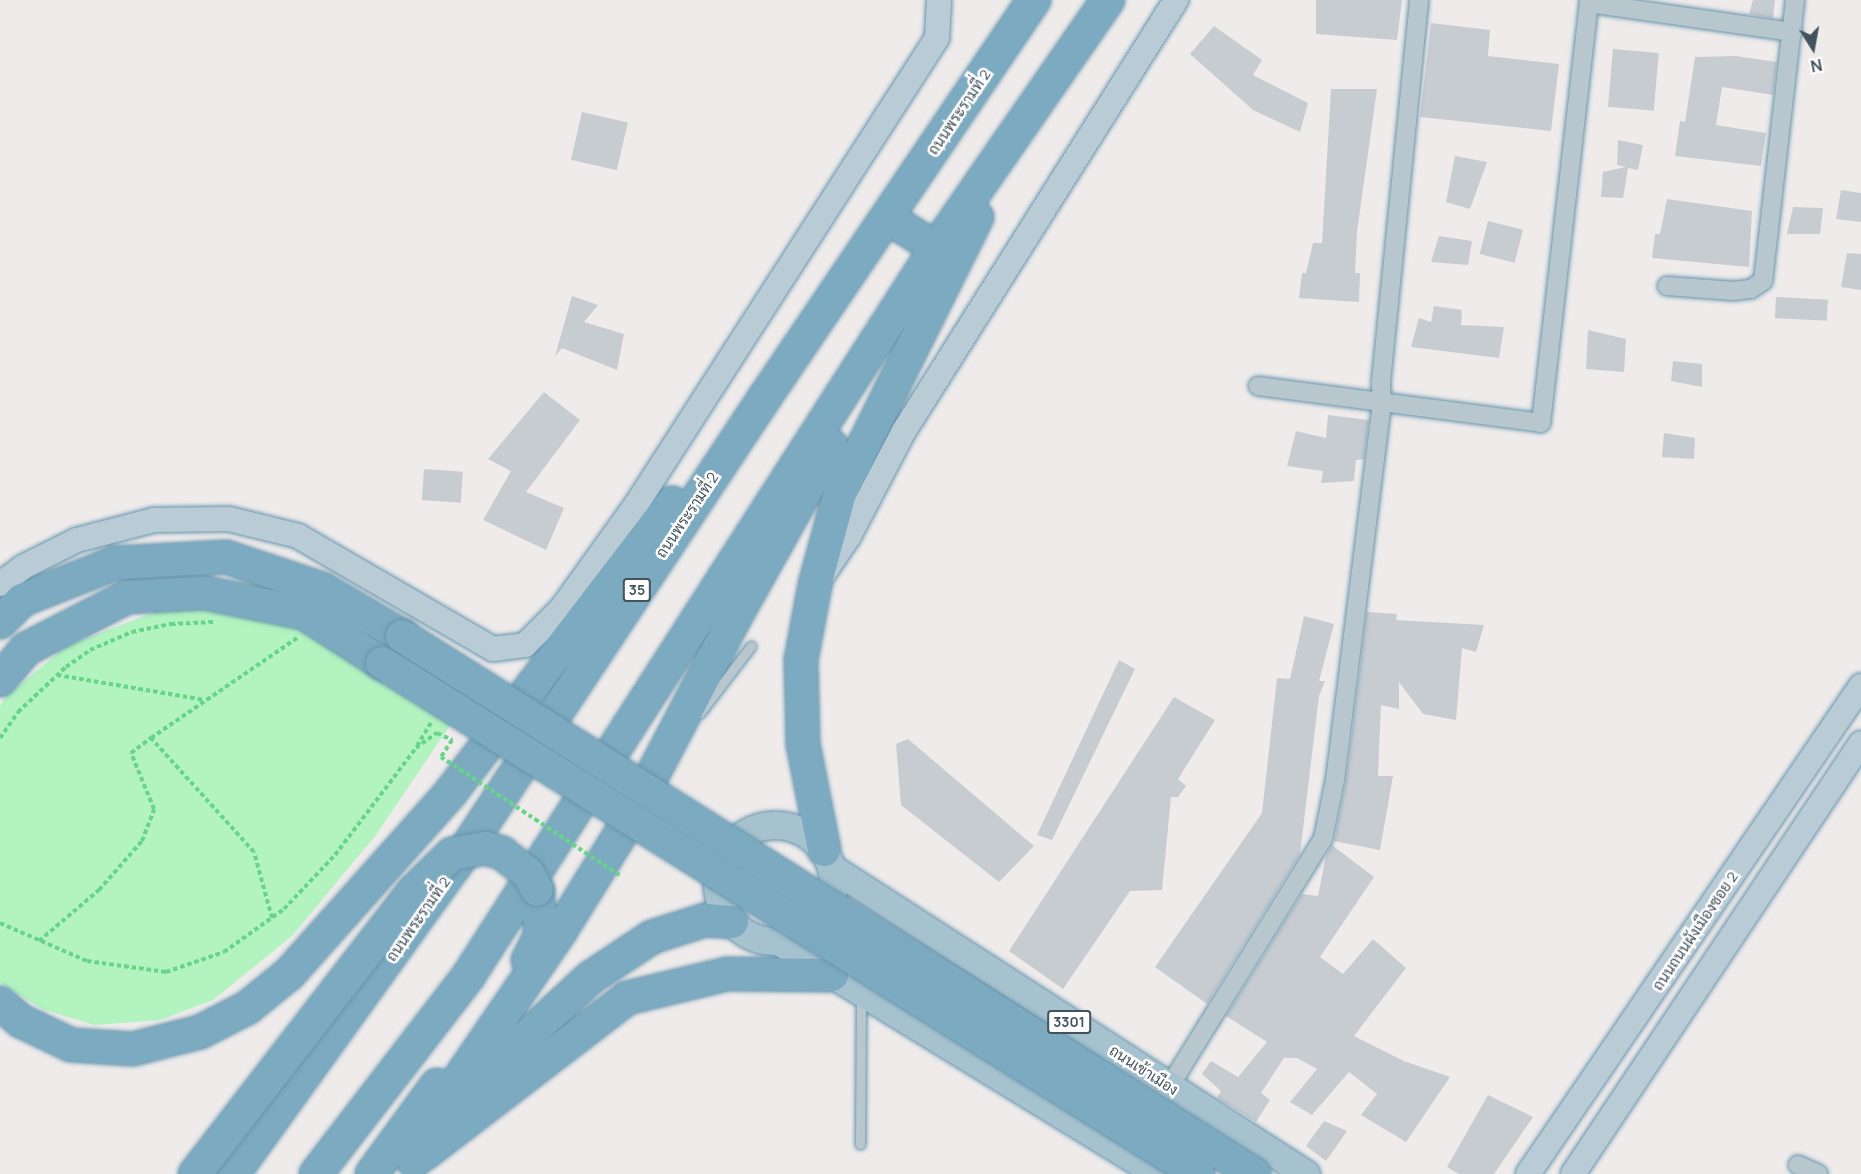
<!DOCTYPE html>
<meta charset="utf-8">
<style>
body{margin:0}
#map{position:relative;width:1861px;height:1174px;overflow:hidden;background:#efebeb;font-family:Manrope,Sarabun,sans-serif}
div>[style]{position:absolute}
.green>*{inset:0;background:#b2f3bf}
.building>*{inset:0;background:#c7ccd1;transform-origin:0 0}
.path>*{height:4px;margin-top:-2px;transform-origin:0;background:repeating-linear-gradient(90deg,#66d58a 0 4.5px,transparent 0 7.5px)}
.roads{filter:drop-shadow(0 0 2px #6795ad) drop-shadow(0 0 2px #6795ad)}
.lane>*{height:9px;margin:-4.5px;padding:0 4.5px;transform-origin:4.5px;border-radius:4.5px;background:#b7c7cd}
.street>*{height:18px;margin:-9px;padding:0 9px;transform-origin:9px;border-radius:9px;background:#b7c7cd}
.secondary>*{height:24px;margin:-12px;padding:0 12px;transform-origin:12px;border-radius:12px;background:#b9ccd5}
.primary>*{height:27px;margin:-13.5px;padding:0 13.5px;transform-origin:13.5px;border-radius:13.5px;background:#a7c2cf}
.primary>.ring{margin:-13.5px;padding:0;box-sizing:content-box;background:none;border:27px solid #a7c2cf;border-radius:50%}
.highway>*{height:32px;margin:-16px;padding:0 16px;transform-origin:16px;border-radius:16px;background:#7caac1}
.path-bridge>*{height:4px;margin-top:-2px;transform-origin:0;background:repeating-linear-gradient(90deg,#66d58a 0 4.5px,transparent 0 7.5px)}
.bridges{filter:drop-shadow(0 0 2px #6795ad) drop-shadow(0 0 2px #6795ad)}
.highway-bridge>*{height:32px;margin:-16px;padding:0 16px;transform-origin:16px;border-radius:16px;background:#7caac1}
span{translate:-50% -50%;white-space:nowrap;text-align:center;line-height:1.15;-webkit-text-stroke:5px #fff;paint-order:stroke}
.shield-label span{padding:2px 4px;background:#fff;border:2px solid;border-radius:4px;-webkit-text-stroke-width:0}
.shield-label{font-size:14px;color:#42535b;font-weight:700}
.street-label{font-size:15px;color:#42535b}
.north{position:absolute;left:1783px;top:18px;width:60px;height:60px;-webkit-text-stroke:4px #fff;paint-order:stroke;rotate:169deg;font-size:16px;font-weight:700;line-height:24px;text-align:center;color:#42535b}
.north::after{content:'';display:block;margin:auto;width:21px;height:27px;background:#42535b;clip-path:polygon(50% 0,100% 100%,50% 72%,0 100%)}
</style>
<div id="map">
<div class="green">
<i style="clip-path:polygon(193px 607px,280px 617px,455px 718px,376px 835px,292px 936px,213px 1000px,160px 1020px,94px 1025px,42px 1009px,0 983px,0 706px,7px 695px,67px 646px,157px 611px)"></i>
</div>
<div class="building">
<i style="clip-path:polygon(1316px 0,1402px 0,1397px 40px,1316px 34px)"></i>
<i style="clip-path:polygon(1753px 0,1775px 0,1773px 18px,1749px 14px)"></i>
<i style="clip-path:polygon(1431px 23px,1490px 30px,1488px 56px,1559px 64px,1551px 131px,1420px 117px)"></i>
<i style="clip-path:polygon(1214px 26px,1262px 60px,1253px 75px,1308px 103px,1300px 132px,1253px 110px,1190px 54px)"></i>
<i style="left:1613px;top:49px;width:46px;height:58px;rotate:5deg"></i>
<i style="clip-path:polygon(1736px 56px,1777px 62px,1773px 95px,1722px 87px,1716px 125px,1766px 133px,1761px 166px,1675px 156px,1680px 121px,1685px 122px,1695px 57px)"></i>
<i style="clip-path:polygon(1331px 89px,1377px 89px,1357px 232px,1355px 273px,1360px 273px,1359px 302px,1299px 298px,1302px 273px,1306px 273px,1313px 243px,1322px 243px)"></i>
<i style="left:582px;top:112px;width:47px;height:49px;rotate:13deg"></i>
<i style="clip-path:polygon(1618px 140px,1643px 145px,1638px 170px,1628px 168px,1623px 198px,1601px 197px,1603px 172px,1626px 167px,1617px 165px)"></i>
<i style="clip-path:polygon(1455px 156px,1487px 162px,1470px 209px,1446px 202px)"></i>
<i style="clip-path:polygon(1841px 190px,1861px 193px,1861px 222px,1836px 219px)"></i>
<i style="clip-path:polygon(1667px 199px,1752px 211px,1749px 267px,1652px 258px,1655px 234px,1660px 234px)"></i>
<i style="clip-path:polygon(1793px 207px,1823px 208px,1820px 234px,1787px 234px)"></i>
<i style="left:1488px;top:221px;width:36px;height:34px;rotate:14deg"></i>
<i style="clip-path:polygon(1439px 236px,1472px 241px,1468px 265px,1431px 262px)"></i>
<i style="clip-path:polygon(1847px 253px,1861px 254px,1861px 290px,1841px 287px)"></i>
<i style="clip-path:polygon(572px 296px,598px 305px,584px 322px,624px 334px,617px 370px,562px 348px,555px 356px)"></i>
<i style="left:1776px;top:297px;width:52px;height:21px;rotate:3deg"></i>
<i style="clip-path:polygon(1434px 306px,1462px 310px,1461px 325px,1504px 327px,1499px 358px,1411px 347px,1419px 318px,1431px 322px)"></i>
<i style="clip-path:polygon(1588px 330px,1626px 339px,1624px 372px,1586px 369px)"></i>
<i style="clip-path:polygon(1673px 361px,1702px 364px,1702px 387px,1671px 381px)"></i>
<i style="clip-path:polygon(544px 392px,580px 420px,526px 492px,564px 508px,546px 550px,483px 520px,511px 471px,488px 459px)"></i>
<i style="clip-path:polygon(1328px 415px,1369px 420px,1364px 459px,1356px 460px,1354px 481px,1321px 483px,1323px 471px,1287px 466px,1296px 431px,1326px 438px)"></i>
<i style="clip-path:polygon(1664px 433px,1695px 438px,1694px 459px,1662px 457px)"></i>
<i style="left:424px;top:469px;width:39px;height:31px;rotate:4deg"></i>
<i style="clip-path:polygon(1367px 612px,1397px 614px,1396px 620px,1484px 625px,1476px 652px,1462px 648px,1456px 720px,1423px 714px,1399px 682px,1399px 709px,1381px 705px,1378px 776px,1393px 776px,1380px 850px,1334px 841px,1346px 781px)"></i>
<i style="clip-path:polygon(1304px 616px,1334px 624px,1319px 681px,1325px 681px,1319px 696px,1300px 854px,1207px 1004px,1155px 967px,1262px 813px,1277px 678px,1290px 679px)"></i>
<i style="clip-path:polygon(1119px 660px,1135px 669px,1052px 840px,1037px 835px)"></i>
<i style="clip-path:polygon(1174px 697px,1215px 720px,1178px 779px,1186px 786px,1178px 797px,1171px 797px,1162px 890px,1130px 891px,1063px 989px,1009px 951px)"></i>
<i style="clip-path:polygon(908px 739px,1034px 846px,999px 882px,901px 805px,896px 744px)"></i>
<i style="clip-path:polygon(1332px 845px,1374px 877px,1320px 957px,1343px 974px,1373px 939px,1406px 968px,1354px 1036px,1404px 1061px,1450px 1077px,1406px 1142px,1361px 1115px,1377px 1094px,1349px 1072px,1312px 1115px,1290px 1102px,1317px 1069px,1297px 1058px,1284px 1058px,1261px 1093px,1270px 1100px,1256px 1122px,1217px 1098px,1221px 1091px,1202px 1074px,1211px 1061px,1238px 1077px,1267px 1042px,1226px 1016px,1302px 894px,1318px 896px,1326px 856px)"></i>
<i style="clip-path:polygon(1488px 1095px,1533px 1117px,1494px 1174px,1459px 1174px,1447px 1167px)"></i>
<i style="clip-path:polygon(1324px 1121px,1347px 1131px,1326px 1161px,1306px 1146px)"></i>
</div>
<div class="path">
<i style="left:57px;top:675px;width:150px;rotate:9.6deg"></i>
<i style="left:0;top:738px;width:32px;rotate:-55deg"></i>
<i style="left:18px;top:712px;width:66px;rotate:-43.2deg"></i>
<i style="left:66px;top:667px;width:29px;rotate:-35deg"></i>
<i style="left:90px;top:650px;width:46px;rotate:-23.2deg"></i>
<i style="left:132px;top:632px;width:40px;rotate:-12deg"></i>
<i style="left:171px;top:624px;width:42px;rotate:-2.7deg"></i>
<i style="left:417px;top:746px;width:29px;rotate:-59deg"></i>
<i style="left:272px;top:918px;width:68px;rotate:-105.3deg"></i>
<i style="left:254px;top:852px;width:154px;rotate:-132.1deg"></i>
<i style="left:151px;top:738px;width:177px;rotate:-34.4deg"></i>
<i style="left:0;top:923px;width:95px;rotate:23.6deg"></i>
<i style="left:87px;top:961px;width:80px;rotate:7.9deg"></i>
<i style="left:166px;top:972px;width:61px;rotate:-19deg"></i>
<i style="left:224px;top:952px;width:74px;rotate:-35.6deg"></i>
<i style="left:284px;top:909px;width:74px;rotate:-46.6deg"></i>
<i style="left:335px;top:855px;width:134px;rotate:-52.9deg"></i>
<i style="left:416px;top:748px;width:26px;rotate:-36deg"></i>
<i style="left:437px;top:733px;width:17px;rotate:25deg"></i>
<i style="left:452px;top:740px;width:20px;rotate:123deg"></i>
<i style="left:39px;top:941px;width:79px;rotate:-40.4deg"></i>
<i style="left:99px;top:890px;width:65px;rotate:-48.7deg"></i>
<i style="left:142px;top:841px;width:34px;rotate:-69deg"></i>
<i style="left:154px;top:809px;width:61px;rotate:-112.3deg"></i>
<i style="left:131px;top:753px;width:25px;rotate:-37deg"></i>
</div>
<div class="roads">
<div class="lane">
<i style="left:700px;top:713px;width:84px;rotate:-52.7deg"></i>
<i style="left:860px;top:1144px;width:147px;rotate:-89.6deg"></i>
</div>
<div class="street">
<i style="left:1589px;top:3px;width:206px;rotate:8.1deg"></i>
<i style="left:1667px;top:286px;width:67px;rotate:4.3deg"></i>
<i style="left:1734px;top:291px;width:17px;rotate:-7deg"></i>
<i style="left:1751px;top:289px;width:14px;rotate:-34deg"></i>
<i style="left:1763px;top:281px;width:283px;rotate:-83.5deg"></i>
<i style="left:1258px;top:386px;width:285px;rotate:7.4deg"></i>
<i style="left:1541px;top:423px;width:426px;rotate:-83.5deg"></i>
<i style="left:1169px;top:1087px;width:292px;rotate:-58.2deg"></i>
<i style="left:1323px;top:839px;width:60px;rotate:-78.5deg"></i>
<i style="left:1335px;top:780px;width:379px;rotate:-82.9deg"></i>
<i style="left:1382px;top:404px;width:22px;rotate:-93deg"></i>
<i style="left:1381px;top:382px;width:384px;rotate:-84.3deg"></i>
<i style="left:1798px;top:1165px;width:22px;rotate:24deg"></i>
</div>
<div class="secondary">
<i style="left:824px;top:573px;width:45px;rotate:-56deg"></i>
<i style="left:849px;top:536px;width:119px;rotate:-62.4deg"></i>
<i style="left:904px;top:431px;width:510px;rotate:-57.74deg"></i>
<i style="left:0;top:584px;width:29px;rotate:-36deg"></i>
<i style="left:23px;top:567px;width:60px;rotate:-26.6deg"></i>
<i style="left:77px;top:540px;width:80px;rotate:-14.6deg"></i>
<i style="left:154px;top:520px;width:75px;rotate:-0.8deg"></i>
<i style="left:229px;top:519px;width:71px;rotate:13.8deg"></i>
<i style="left:298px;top:536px;width:225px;rotate:30.1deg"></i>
<i style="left:493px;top:649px;width:32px;rotate:-7deg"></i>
<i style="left:525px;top:645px;width:52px;rotate:-45deg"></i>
<i style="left:562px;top:608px;width:127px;rotate:-54.3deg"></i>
<i style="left:636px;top:505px;width:556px;rotate:-57.2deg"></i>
<i style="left:937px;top:38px;width:38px;rotate:-87deg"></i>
<i style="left:1528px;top:1174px;width:591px;rotate:-55.69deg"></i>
<i style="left:1573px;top:1174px;width:518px;rotate:-56.25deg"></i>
</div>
<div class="primary">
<i class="ring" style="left:717px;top:825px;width:89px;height:89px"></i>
<i style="left:832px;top:868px;width:564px;rotate:32.85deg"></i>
<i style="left:778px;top:941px;width:446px;rotate:31.5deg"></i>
</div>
<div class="highway">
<i style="left:888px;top:218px;width:57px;rotate:32deg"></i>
<i style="left:936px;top:248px;width:21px;rotate:118deg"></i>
<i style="left:0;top:622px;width:31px;rotate:-45deg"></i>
<i style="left:22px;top:600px;width:100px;rotate:-21.7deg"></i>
<i style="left:115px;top:563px;width:111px;rotate:-3.1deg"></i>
<i style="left:226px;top:557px;width:101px;rotate:18.4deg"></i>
<i style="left:322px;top:589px;width:93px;rotate:30.4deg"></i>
<i style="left:0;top:680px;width:40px;rotate:-50deg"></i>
<i style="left:26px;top:649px;width:114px;rotate:-27.2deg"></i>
<i style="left:127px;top:597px;width:78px;rotate:-2.9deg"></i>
<i style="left:205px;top:593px;width:101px;rotate:11.4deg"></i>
<i style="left:304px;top:613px;width:93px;rotate:32.7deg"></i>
<i style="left:824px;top:850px;width:108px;rotate:-101.2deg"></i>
<i style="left:803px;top:744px;width:84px;rotate:-91.4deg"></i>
<i style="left:801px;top:660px;width:76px;rotate:-79.4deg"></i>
<i style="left:815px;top:585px;width:95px;rotate:-74.8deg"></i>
<i style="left:840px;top:493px;width:308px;rotate:-63.6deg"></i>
<i style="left:528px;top:960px;width:29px;rotate:-63deg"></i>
<i style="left:541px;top:934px;width:44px;rotate:-95.2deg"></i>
<i style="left:0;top:1003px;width:28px;rotate:41deg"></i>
<i style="left:21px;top:1021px;width:55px;rotate:25.6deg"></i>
<i style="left:71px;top:1045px;width:62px;rotate:3.7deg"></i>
<i style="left:133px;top:1049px;width:69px;rotate:-14.2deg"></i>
<i style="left:200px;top:1032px;width:53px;rotate:-27.1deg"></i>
<i style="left:247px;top:1008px;width:55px;rotate:-39.1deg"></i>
<i style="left:290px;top:973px;width:242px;rotate:-48.3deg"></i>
<i style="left:451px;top:792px;width:364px;rotate:-52.6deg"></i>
<i style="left:465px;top:1099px;width:26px;rotate:-51deg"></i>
<i style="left:481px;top:1079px;width:149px;rotate:-42.8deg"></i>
<i style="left:590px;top:978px;width:74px;rotate:-33.5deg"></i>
<i style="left:652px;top:937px;width:56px;rotate:-17.8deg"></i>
<i style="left:705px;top:920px;width:27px;rotate:4deg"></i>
<i style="left:424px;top:1154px;width:256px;rotate:-37.5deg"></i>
<i style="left:627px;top:998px;width:103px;rotate:-13.5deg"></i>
<i style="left:727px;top:974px;width:105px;rotate:0.5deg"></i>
<i style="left:414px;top:1162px;width:87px;rotate:-62deg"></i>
<i style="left:455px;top:1085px;width:188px;rotate:-55.6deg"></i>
<i style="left:561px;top:930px;width:127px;rotate:-58.2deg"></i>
<i style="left:628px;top:822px;width:227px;rotate:-62.4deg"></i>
<i style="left:733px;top:621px;width:201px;rotate:-60.8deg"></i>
<i style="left:233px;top:1174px;width:378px;rotate:-54.3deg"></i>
<i style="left:454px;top:867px;width:564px;rotate:-56.51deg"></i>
<i style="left:765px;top:397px;width:480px;rotate:-55.9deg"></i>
<i style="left:316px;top:1174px;width:251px;rotate:-52.4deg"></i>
<i style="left:469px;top:975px;width:864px;rotate:-57.28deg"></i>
<i style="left:936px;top:248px;width:302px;rotate:-55.3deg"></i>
<i style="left:372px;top:1174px;width:110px;rotate:-53.9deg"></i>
</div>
</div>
<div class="path-bridge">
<i style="left:441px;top:757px;width:217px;rotate:33.5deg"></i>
</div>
<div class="bridges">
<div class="highway-bridge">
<i style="left:402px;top:636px;width:1008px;rotate:32.27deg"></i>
<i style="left:382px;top:663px;width:963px;rotate:32.06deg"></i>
<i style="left:195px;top:1174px;width:356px;rotate:-52.3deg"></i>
<i style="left:413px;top:892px;width:54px;rotate:-44.3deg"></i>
<i style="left:452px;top:854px;width:34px;rotate:-10deg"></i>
<i style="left:485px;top:848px;width:18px;rotate:16deg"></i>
<i style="left:502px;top:853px;width:33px;rotate:38deg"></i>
<i style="left:528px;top:873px;width:19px;rotate:62deg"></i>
</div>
</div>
<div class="shield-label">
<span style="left:637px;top:590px">35</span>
<span style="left:1069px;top:1022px">3301</span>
</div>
<div class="street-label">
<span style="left:959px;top:112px;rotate:-56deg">ถนนพระรามที่ 2</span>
<span style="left:687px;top:515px;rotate:-56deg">ถนนพระรามที่ 2</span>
<span style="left:418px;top:919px;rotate:-55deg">ถนนพระรามที่ 2</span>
<span style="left:1695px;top:931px;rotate:-56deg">ถนนถนนผังเมืองซอย 2</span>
<span style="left:1144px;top:1070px;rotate:33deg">ถนนเข้าเมือง</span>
</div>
<div class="north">N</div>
</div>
